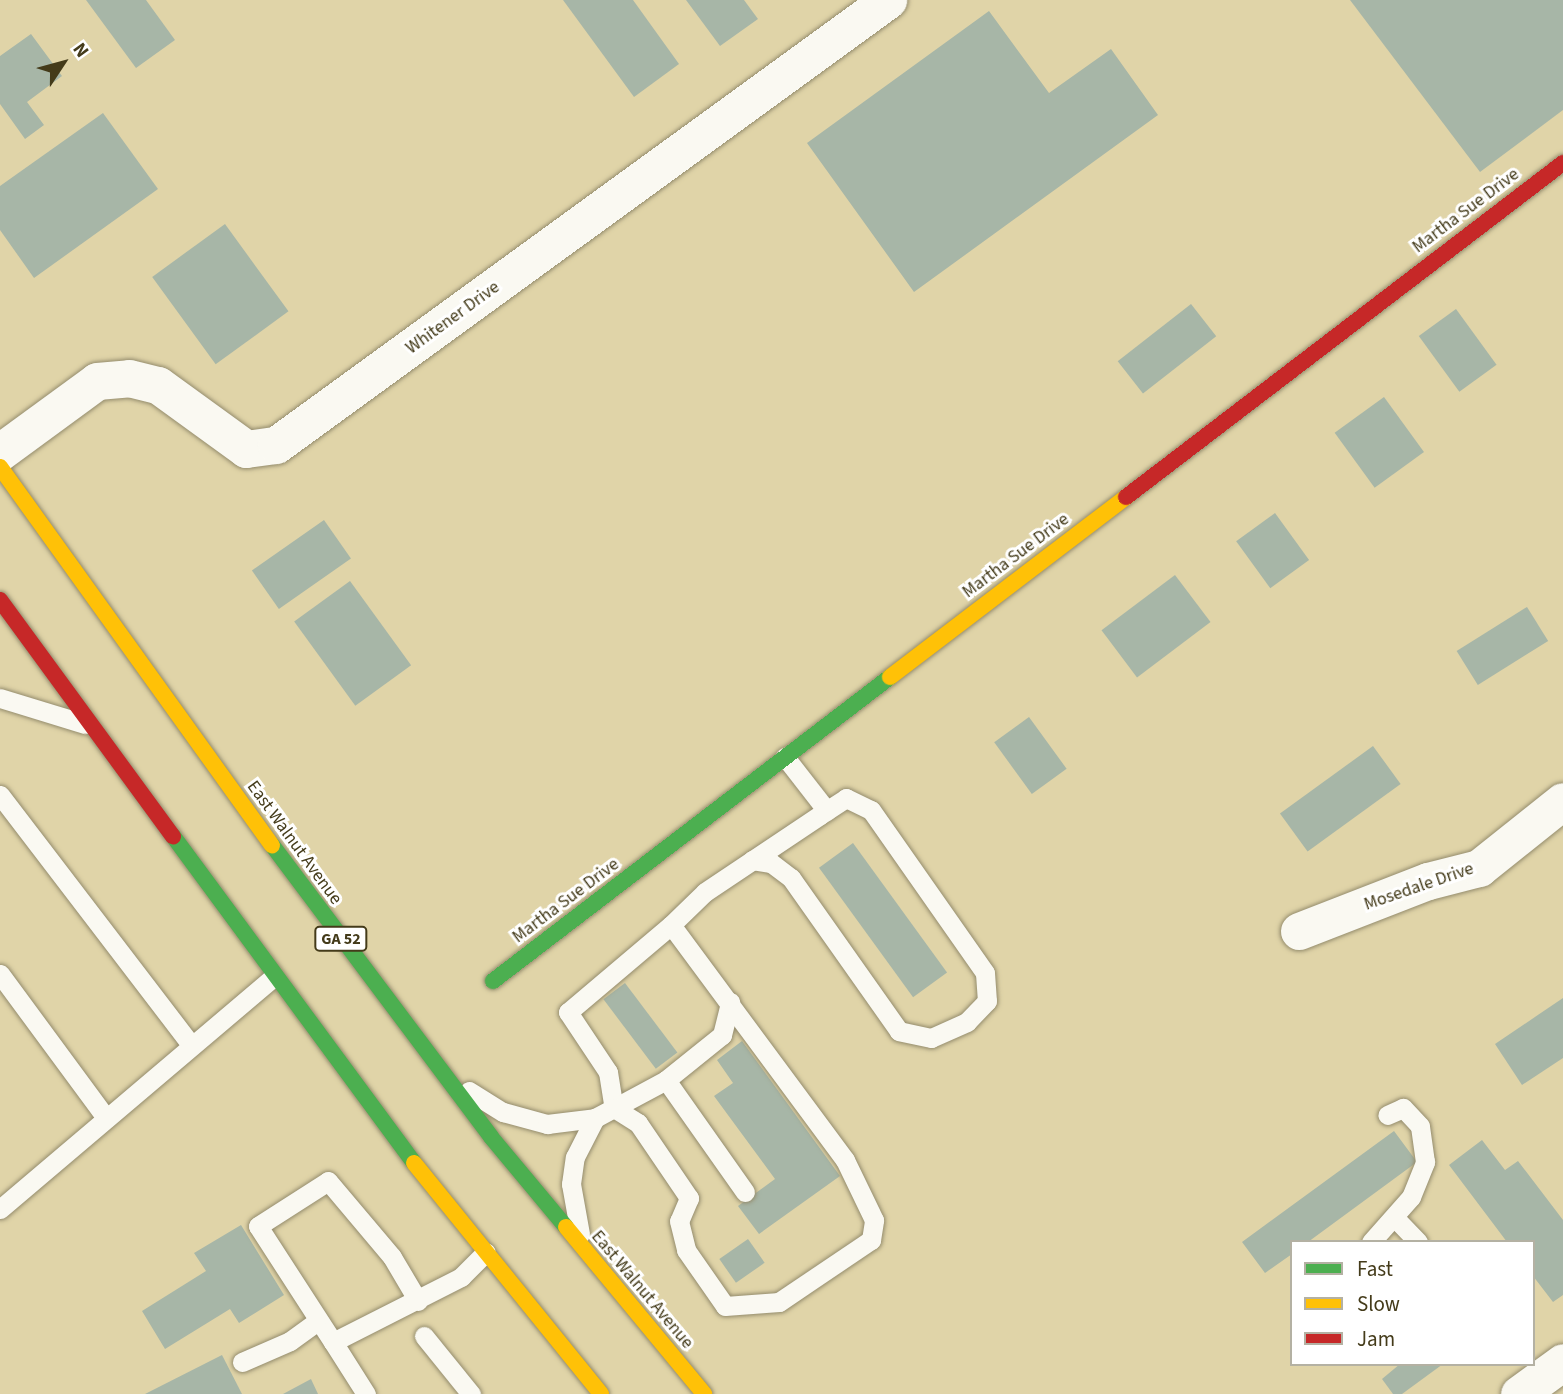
<!DOCTYPE html>
<style>
body{margin:0}
#map{position:relative;width:1563px;height:1394px;overflow:hidden;background:#e0d4a8;font-family:"Source Sans 3",sans-serif}
div>[style]{position:absolute}
.building>*{inset:0;background:#a7b6a7;transform-origin:0 0}
.roads{filter:drop-shadow(0 0 2px #948c6d) drop-shadow(0 0 2px #948c6d)}
.lane>*{height:19px;margin:-9.5px;padding:0 9.5px;transform-origin:9.5px;border-radius:9.5px;background:#faf9f2}
.street>*{height:37px;margin:-18.5px;padding:0 18.5px;transform-origin:18.5px;border-radius:18.5px;background:#faf9f2}
.fast>*{height:16px;margin:-8px;padding:0 8px;transform-origin:8px;border-radius:8px;background:#4caf50}
.slow>*{height:16px;margin:-8px;padding:0 8px;transform-origin:8px;border-radius:8px;background:#ffc107}
.jam>*{height:16px;margin:-8px;padding:0 8px;transform-origin:8px;border-radius:8px;background:#c62828}
span{translate:-50% -50%;white-space:nowrap;text-align:center;line-height:1.15;-webkit-text-stroke:6px #fff;paint-order:stroke}
.shield-label span{padding:2px 5px;background:#fff;border:2px solid;border-radius:5px;-webkit-text-stroke-width:0}
.shield-label{font-size:16px;color:#443b1a;font-weight:700}
.street-label{font-size:18px;color:#443b1a}
.legend{position:absolute;left:1290px;top:1240px;width:245px;height:126px;box-sizing:border-box;background:#fff;border:2px solid #b4b1a3;margin:0;padding:9px 12px;list-style:none;font-size:21px;color:#443b1a}
.legend li{display:flex;align-items:center;gap:14px;height:35px}
.legend b{width:35px;border:2px solid #b4b1a3}
.north{position:absolute;left:28px;top:28px;width:70px;height:70px;-webkit-text-stroke:5px #fff;paint-order:stroke;rotate:54deg;font-size:19px;font-weight:700;line-height:28px;text-align:center;color:#443b1a}
.north::after{content:'';display:block;margin:auto;width:24px;height:32px;background:#443b1a;clip-path:polygon(50% 0,100% 100%,50% 72%,0 100%)}
</style>
<div id="map">
<div class="building">
<i style="clip-path:polygon(86px 0,146px 0,175px 40px,136px 68px)"></i>
<i style="clip-path:polygon(563px 0,633px 0,679px 64px,634px 97px)"></i>
<i style="clip-path:polygon(686px 0,744px 0,758px 19px,720px 46px)"></i>
<i style="clip-path:polygon(1350px 0,1563px 0,1563px 110px,1480px 172px)"></i>
<i style="clip-path:polygon(989px 11px,1049px 93px,1111px 49px,1158px 115px,914px 292px,807px 143px)"></i>
<i style="clip-path:polygon(31px 34px,62px 76px,27px 102px,44px 125px,25px 139px,0 104px,0 56px)"></i>
<i style="clip-path:polygon(103px 113px,158px 189px,34px 278px,0 230px,0 186px)"></i>
<i style="left:225px;top:224px;width:108px;height:90px;rotate:54deg"></i>
<i style="left:1191px;top:304px;width:41px;height:93px;rotate:52deg"></i>
<i style="left:1456px;top:309px;width:69px;height:46px;rotate:54deg"></i>
<i style="left:1384px;top:397px;width:68px;height:61px;rotate:54deg"></i>
<i style="left:1275px;top:513px;width:58px;height:48px;rotate:54deg"></i>
<i style="left:324px;top:520px;width:47px;height:88px;rotate:55deg"></i>
<i style="left:1175px;top:575px;width:59px;height:92px;rotate:53deg"></i>
<i style="left:350px;top:581px;width:104px;height:69px;rotate:54deg"></i>
<i style="left:1527px;top:607px;width:40px;height:83px;rotate:58deg"></i>
<i style="left:1029px;top:717px;width:64px;height:43px;rotate:54deg"></i>
<i style="left:1373px;top:746px;width:47px;height:115px;rotate:54deg"></i>
<i style="left:853px;top:843px;width:160px;height:42px;rotate:54deg"></i>
<i style="left:625px;top:983px;width:87px;height:27px;rotate:53deg"></i>
<i style="clip-path:polygon(1563px 998px,1563px 1058px,1522px 1085px,1495px 1044px)"></i>
<i style="clip-path:polygon(742px 1041px,840px 1176px,759px 1234px,738px 1206px,775px 1179px,714px 1096px,733px 1083px,717px 1060px)"></i>
<i style="clip-path:polygon(1394px 1131px,1417px 1162px,1308px 1242px,1292px 1242px,1292px 1254px,1265px 1273px,1242px 1242px)"></i>
<i style="clip-path:polygon(1482px 1140px,1505px 1170px,1518px 1161px,1563px 1220px,1563px 1295px,1553px 1302px,1533px 1276px,1533px 1242px,1507px 1242px,1449px 1165px)"></i>
<i style="clip-path:polygon(241px 1225px,284px 1295px,239px 1323px,230px 1309px,165px 1349px,142px 1311px,206px 1271px,194px 1253px)"></i>
<i style="left:748px;top:1239px;width:29px;height:35px;rotate:55deg"></i>
<i style="clip-path:polygon(222px 1355px,242px 1394px,145px 1394px)"></i>
<i style="clip-path:polygon(1400px 1364px,1443px 1364px,1402px 1394px,1393px 1394px,1382px 1379px)"></i>
<i style="clip-path:polygon(311px 1379px,318px 1394px,283px 1394px)"></i>
</div>
<div class="roads">
<div class="lane">
<i style="left:0;top:698px;width:89px;rotate:17deg"></i>
<i style="left:785px;top:757px;width:68px;rotate:52.1deg"></i>
<i style="left:0;top:795px;width:315px;rotate:52.6deg"></i>
<i style="left:671px;top:925px;width:135px;rotate:139.8deg"></i>
<i style="left:568px;top:1012px;width:72px;rotate:56.3deg"></i>
<i style="left:608px;top:1072px;width:36px;rotate:81deg"></i>
<i style="left:614px;top:1108px;width:59px;rotate:-28.3deg"></i>
<i style="left:666px;top:1080px;width:72px;rotate:-38.8deg"></i>
<i style="left:722px;top:1035px;width:34px;rotate:-76deg"></i>
<i style="left:0;top:974px;width:179px;rotate:53.6deg"></i>
<i style="left:666px;top:1080px;width:137px;rotate:54.8deg"></i>
<i style="left:469px;top:1091px;width:40px;rotate:32deg"></i>
<i style="left:503px;top:1112px;width:46px;rotate:15.3deg"></i>
<i style="left:547px;top:1124px;width:48px;rotate:-7.1deg"></i>
<i style="left:595px;top:1118px;width:21px;rotate:-28deg"></i>
<i style="left:614px;top:1108px;width:28px;rotate:32deg"></i>
<i style="left:638px;top:1123px;width:91px;rotate:55.8deg"></i>
<i style="left:689px;top:1198px;width:25px;rotate:113deg"></i>
<i style="left:679px;top:1221px;width:30px;rotate:76deg"></i>
<i style="left:686px;top:1250px;width:68px;rotate:55.1deg"></i>
<i style="left:725px;top:1306px;width:54px;rotate:-4.2deg"></i>
<i style="left:779px;top:1302px;width:111px;rotate:-34deg"></i>
<i style="left:871px;top:1240px;width:20px;rotate:-81deg"></i>
<i style="left:874px;top:1220px;width:67px;rotate:-115.8deg"></i>
<i style="left:845px;top:1160px;width:292px;rotate:-126.5deg"></i>
<i style="left:671px;top:925px;width:47px;rotate:-44.1deg"></i>
<i style="left:705px;top:892px;width:138px;rotate:-33.8deg"></i>
<i style="left:820px;top:815px;width:31px;rotate:-33deg"></i>
<i style="left:846px;top:798px;width:28px;rotate:26deg"></i>
<i style="left:871px;top:810px;width:199px;rotate:55deg"></i>
<i style="left:985px;top:973px;width:28px;rotate:86deg"></i>
<i style="left:987px;top:1001px;width:29px;rotate:134deg"></i>
<i style="left:967px;top:1022px;width:39px;rotate:156deg"></i>
<i style="left:931px;top:1038px;width:33px;rotate:-168deg"></i>
<i style="left:899px;top:1031px;width:187px;rotate:-125.2deg"></i>
<i style="left:791px;top:878px;width:25px;rotate:-143deg"></i>
<i style="left:771px;top:863px;width:19px;rotate:-171deg"></i>
<i style="left:0;top:1209px;width:359px;rotate:-40.3deg"></i>
<i style="left:1395px;top:1218px;width:33px;rotate:46deg"></i>
<i style="left:580px;top:1234px;width:51px;rotate:-100.2deg"></i>
<i style="left:571px;top:1184px;width:27px;rotate:-82deg"></i>
<i style="left:575px;top:1157px;width:44px;rotate:-62.9deg"></i>
<i style="left:1371px;top:1242px;width:60px;rotate:-48.4deg"></i>
<i style="left:1411px;top:1197px;width:38px;rotate:-68deg"></i>
<i style="left:1425px;top:1162px;width:36px;rotate:-98deg"></i>
<i style="left:1420px;top:1126px;width:25px;rotate:-133deg"></i>
<i style="left:1403px;top:1108px;width:17px;rotate:156deg"></i>
<i style="left:424px;top:1336px;width:75px;rotate:51deg"></i>
<i style="left:333px;top:1342px;width:138px;rotate:-122.9deg"></i>
<i style="left:258px;top:1226px;width:83px;rotate:-32.7deg"></i>
<i style="left:328px;top:1181px;width:99px;rotate:49.9deg"></i>
<i style="left:392px;top:1257px;width:51px;rotate:59.4deg"></i>
<i style="left:242px;top:1362px;width:52px;rotate:-23.6deg"></i>
<i style="left:290px;top:1341px;width:32px;rotate:-36deg"></i>
<i style="left:366px;top:1394px;width:62px;rotate:-122.4deg"></i>
<i style="left:333px;top:1342px;width:144px;rotate:-26.9deg"></i>
<i style="left:461px;top:1277px;width:35px;rotate:-45deg"></i>
</div>
<div class="street">
<i style="left:0;top:452px;width:120px;rotate:-36.2deg"></i>
<i style="left:97px;top:381px;width:32px;rotate:-5deg"></i>
<i style="left:129px;top:378px;width:30px;rotate:14deg"></i>
<i style="left:158px;top:385px;width:109px;rotate:36deg"></i>
<i style="left:246px;top:449px;width:30px;rotate:-8deg"></i>
<i style="left:276px;top:445px;width:757px;rotate:-36.02deg"></i>
<i style="left:1299px;top:931px;width:138px;rotate:-21.2deg"></i>
<i style="left:1428px;top:881px;width:53px;rotate:-14.3deg"></i>
<i style="left:1479px;top:868px;width:107px;rotate:-38.6deg"></i>
<i style="left:1519px;top:1394px;width:54px;rotate:-36deg"></i>
</div>
<div class="fast">
<i style="left:173px;top:836px;width:406px;rotate:53.6deg"></i>
<i style="left:272px;top:845px;width:365px;rotate:53.1deg"></i>
<i style="left:491px;top:1137px;width:117px;rotate:50.2deg"></i>
<i style="left:493px;top:981px;width:500px;rotate:-37.44deg"></i>
</div>
<div class="slow">
<i style="left:0;top:467px;width:466px;rotate:54.3deg"></i>
<i style="left:890px;top:677px;width:297px;rotate:-37.3deg"></i>
<i style="left:414px;top:1163px;width:297px;rotate:51deg"></i>
<i style="left:566px;top:1227px;width:217px;rotate:50.4deg"></i>
</div>
<div class="jam">
<i style="left:1126px;top:497px;width:550px;rotate:-37.39deg"></i>
<i style="left:0;top:600px;width:293px;rotate:53.8deg"></i>
</div>
</div>
<div class="shield-label">
<span style="left:341px;top:939px">GA 52</span>
</div>
<div class="street-label">
<span style="left:1466px;top:211px;rotate:-37deg">Martha Sue Drive</span>
<span style="left:453px;top:318px;rotate:-36deg">Whitener Drive</span>
<span style="left:1016px;top:556px;rotate:-37deg">Martha Sue Drive</span>
<span style="left:294px;top:843px;rotate:54deg">East Walnut Avenue</span>
<span style="left:1419px;top:887px;rotate:-19deg">Mosedale Drive</span>
<span style="left:566px;top:901px;rotate:-37deg">Martha Sue Drive</span>
<span style="left:642px;top:1290px;rotate:50deg">East Walnut Avenue</span>
</div>
<ul class="legend">
<li><b style="height:9px;background:#4caf50"></b>Fast</li>
<li><b style="height:9px;background:#ffc107"></b>Slow</li>
<li><b style="height:9px;background:#c62828"></b>Jam</li>
</ul>
<div class="north">N</div>
</div>
